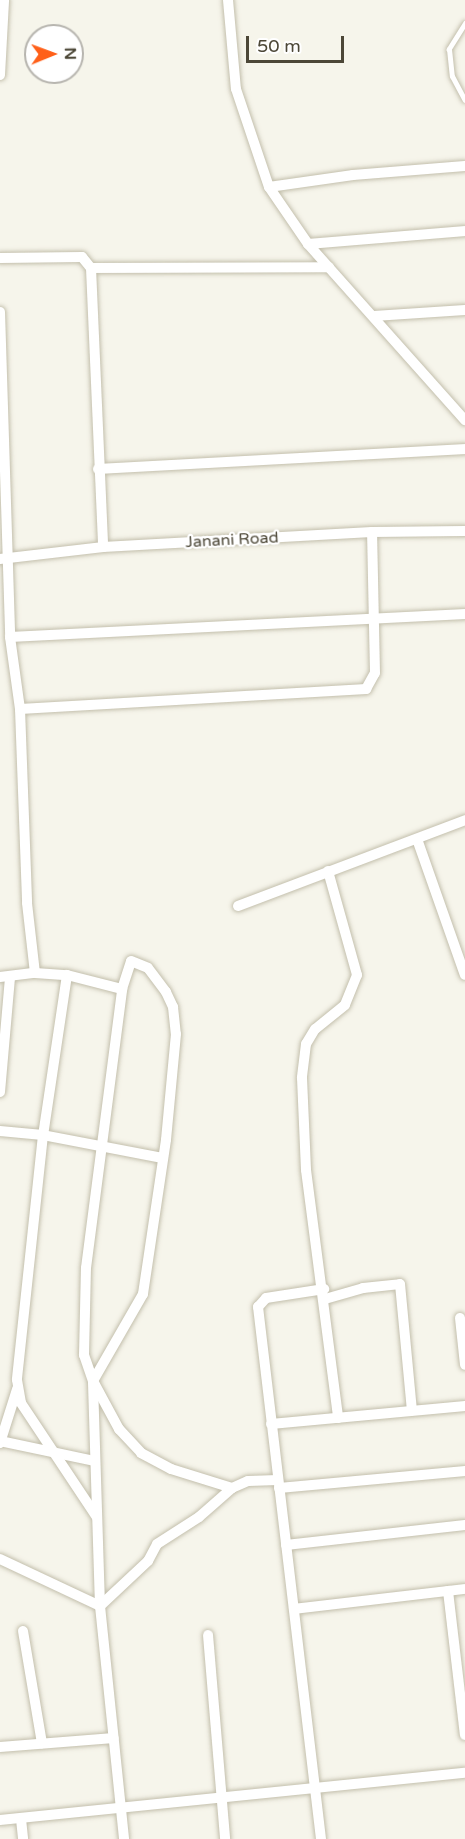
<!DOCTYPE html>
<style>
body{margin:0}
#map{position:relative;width:465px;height:1839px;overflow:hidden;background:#f6f5eb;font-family:"Varela Round",sans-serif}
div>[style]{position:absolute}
.roads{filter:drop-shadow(0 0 2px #c3bfac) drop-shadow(0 0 2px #c3bfac)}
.service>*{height:5px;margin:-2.5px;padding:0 2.5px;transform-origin:2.5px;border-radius:2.5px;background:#fff}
.minor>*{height:10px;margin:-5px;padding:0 5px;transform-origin:5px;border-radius:5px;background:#fff}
span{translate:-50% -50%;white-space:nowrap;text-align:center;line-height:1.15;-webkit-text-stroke:4.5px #fff;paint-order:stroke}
.street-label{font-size:16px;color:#4c4737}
.north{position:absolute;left:24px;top:24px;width:60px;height:60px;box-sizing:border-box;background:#fff;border:2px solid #b7b5af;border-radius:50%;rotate:89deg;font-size:16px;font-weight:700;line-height:24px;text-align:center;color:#4c4737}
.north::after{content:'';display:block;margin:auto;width:21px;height:27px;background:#ff6019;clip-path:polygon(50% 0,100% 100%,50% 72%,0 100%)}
.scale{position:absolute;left:246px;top:36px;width:98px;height:27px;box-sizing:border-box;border:3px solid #4c4737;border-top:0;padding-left:8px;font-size:18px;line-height:21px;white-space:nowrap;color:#4c4737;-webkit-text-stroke:4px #fff;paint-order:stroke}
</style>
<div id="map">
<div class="roads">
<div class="service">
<i style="left:465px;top:23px;width:31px;rotate:122deg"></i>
<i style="left:449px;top:49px;width:27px;rotate:84deg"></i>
<i style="left:452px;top:76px;width:27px;rotate:62deg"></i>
</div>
<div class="minor">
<i style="left:228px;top:0;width:89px;rotate:84.9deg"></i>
<i style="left:236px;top:89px;width:103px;rotate:71.4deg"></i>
<i style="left:269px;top:187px;width:69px;rotate:55.6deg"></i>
<i style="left:308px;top:244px;width:236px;rotate:48.3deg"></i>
<i style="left:0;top:75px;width:75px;rotate:-86.9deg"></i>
<i style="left:269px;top:187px;width:85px;rotate:-8.1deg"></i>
<i style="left:353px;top:175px;width:112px;rotate:-4.6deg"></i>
<i style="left:308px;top:244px;width:158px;rotate:-4.7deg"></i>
<i style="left:0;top:258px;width:82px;rotate:-0.7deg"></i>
<i style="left:82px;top:257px;width:14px;rotate:51deg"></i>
<i style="left:91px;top:268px;width:279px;rotate:87.5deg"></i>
<i style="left:91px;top:268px;width:238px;rotate:-0.2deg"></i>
<i style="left:0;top:312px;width:325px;rotate:88.2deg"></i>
<i style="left:10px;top:637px;width:73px;rotate:82.1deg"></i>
<i style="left:20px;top:709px;width:194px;rotate:87.9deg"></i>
<i style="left:27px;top:903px;width:70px;rotate:83.5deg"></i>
<i style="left:374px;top:316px;width:91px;rotate:-3.8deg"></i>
<i style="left:98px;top:469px;width:368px;rotate:-3.1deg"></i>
<i style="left:0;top:559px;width:104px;rotate:-6.6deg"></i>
<i style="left:103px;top:547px;width:269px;rotate:-3.2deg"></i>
<i style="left:372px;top:532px;width:93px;rotate:-0.6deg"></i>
<i style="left:10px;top:637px;width:456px;rotate:-2.9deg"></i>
<i style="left:20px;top:709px;width:347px;rotate:-3.3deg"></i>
<i style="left:366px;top:689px;width:18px;rotate:-61deg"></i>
<i style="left:375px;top:673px;width:141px;rotate:-91.2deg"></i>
<i style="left:417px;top:839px;width:144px;rotate:70.6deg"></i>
<i style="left:328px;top:871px;width:108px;rotate:74.4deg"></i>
<i style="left:357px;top:975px;width:32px;rotate:112deg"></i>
<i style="left:345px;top:1005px;width:38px;rotate:141deg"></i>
<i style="left:315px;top:1029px;width:17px;rotate:121deg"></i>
<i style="left:306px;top:1044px;width:34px;rotate:97deg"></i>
<i style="left:302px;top:1078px;width:92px;rotate:87.5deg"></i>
<i style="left:306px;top:1170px;width:250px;rotate:82.6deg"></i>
<i style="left:238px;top:906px;width:243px;rotate:-20.7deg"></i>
<i style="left:67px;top:975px;width:162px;rotate:98.5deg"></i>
<i style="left:43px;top:1135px;width:246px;rotate:96.1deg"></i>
<i style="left:17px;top:1380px;width:23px;rotate:80deg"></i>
<i style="left:21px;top:1403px;width:136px;rotate:56.4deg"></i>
<i style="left:0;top:977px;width:35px;rotate:-7deg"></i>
<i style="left:35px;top:973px;width:32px;rotate:4deg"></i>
<i style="left:67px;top:975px;width:57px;rotate:14.3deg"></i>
<i style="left:0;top:1092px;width:115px;rotate:-85deg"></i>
<i style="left:0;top:1131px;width:43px;rotate:5.3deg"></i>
<i style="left:43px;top:1135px;width:122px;rotate:10.9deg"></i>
<i style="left:325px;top:1299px;width:40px;rotate:-16deg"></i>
<i style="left:363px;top:1288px;width:37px;rotate:-6deg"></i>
<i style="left:400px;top:1284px;width:127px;rotate:84.6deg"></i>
<i style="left:460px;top:1318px;width:47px;rotate:83.9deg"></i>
<i style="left:271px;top:1424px;width:195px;rotate:-5.3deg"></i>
<i style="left:0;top:1441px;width:96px;rotate:12deg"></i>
<i style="left:0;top:1443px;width:57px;rotate:-72.5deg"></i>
<i style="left:279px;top:1488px;width:187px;rotate:-5.2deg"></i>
<i style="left:286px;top:1545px;width:180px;rotate:-6.4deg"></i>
<i style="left:0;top:1559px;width:110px;rotate:25.2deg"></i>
<i style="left:100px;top:1606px;width:234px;rotate:84.1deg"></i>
<i style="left:448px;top:1591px;width:145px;rotate:83.3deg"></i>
<i style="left:100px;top:1606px;width:225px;rotate:-91.8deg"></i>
<i style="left:93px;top:1381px;width:28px;rotate:-109deg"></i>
<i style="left:84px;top:1355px;width:87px;rotate:-88.7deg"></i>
<i style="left:86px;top:1268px;width:281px;rotate:-82.6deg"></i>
<i style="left:122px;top:989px;width:29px;rotate:-72deg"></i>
<i style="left:131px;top:961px;width:18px;rotate:22deg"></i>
<i style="left:148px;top:968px;width:30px;rotate:53deg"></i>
<i style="left:166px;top:992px;width:17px;rotate:65deg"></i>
<i style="left:173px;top:1007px;width:27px;rotate:84deg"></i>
<i style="left:176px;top:1034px;width:106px;rotate:95.4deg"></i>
<i style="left:166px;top:1140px;width:156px;rotate:98.5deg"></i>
<i style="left:143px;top:1294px;width:100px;rotate:119.9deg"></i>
<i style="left:93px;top:1381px;width:55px;rotate:61.6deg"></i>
<i style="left:119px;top:1429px;width:33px;rotate:47deg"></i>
<i style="left:141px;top:1453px;width:34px;rotate:28deg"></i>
<i style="left:171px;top:1469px;width:64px;rotate:17.3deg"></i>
<i style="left:100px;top:1606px;width:66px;rotate:-43.2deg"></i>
<i style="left:148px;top:1561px;width:19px;rotate:-62deg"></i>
<i style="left:157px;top:1544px;width:50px;rotate:-32.7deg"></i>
<i style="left:199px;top:1517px;width:44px;rotate:-41.3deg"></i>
<i style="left:232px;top:1488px;width:17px;rotate:-24deg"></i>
<i style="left:248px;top:1481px;width:30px;rotate:-2deg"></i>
<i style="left:294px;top:1609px;width:172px;rotate:-6.7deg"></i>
<i style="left:23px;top:1631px;width:114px;rotate:80.4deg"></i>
<i style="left:208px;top:1635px;width:205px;rotate:85.2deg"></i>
<i style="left:0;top:1747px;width:114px;rotate:-4.5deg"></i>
<i style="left:21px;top:1819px;width:20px;rotate:84deg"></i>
<i style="left:0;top:1820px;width:467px;rotate:-5.8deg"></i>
<i style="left:321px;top:1839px;width:536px;rotate:-96.75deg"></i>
<i style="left:258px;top:1307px;width:12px;rotate:-48deg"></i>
<i style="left:266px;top:1298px;width:59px;rotate:-8.8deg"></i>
</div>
</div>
<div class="street-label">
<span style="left:232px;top:540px;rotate:-3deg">Janani Road</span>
</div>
<div class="north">N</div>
<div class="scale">50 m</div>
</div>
